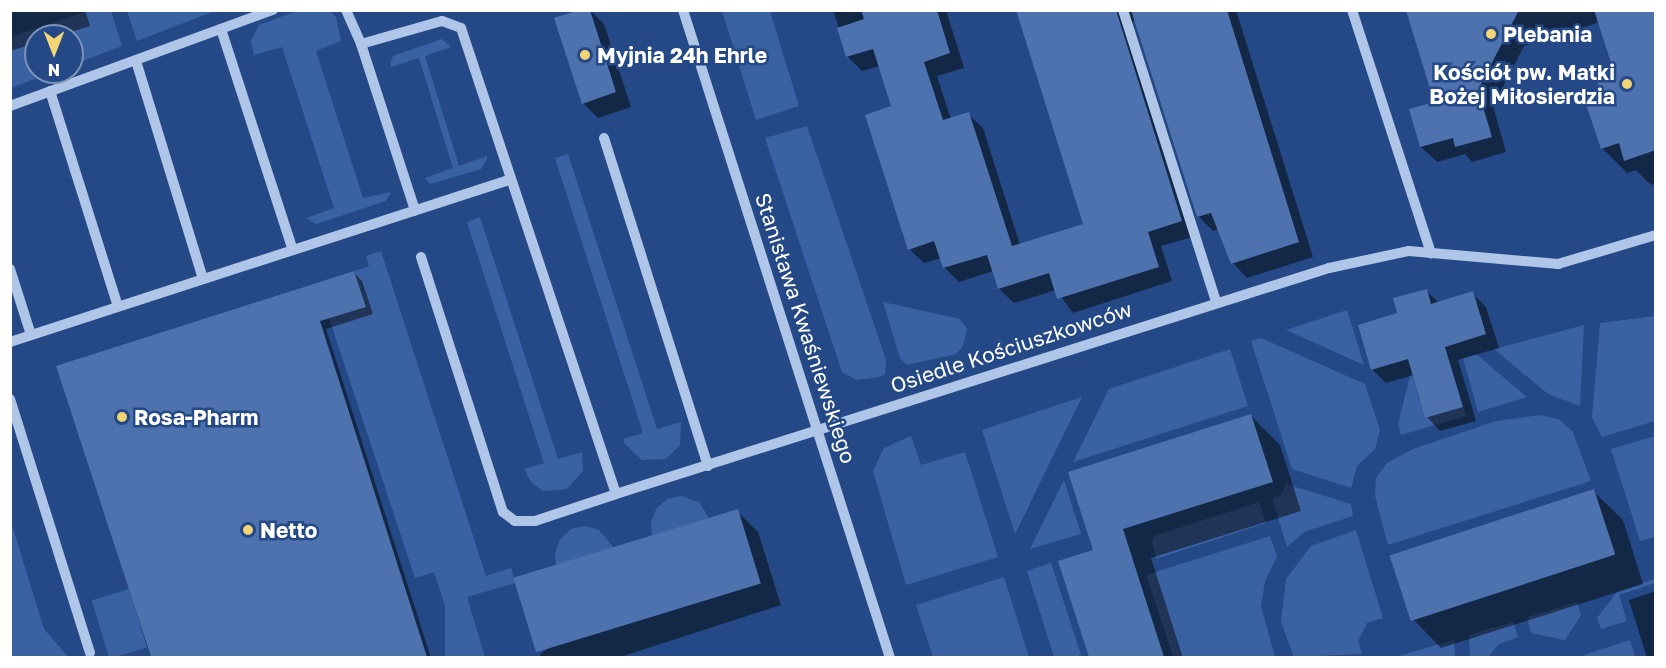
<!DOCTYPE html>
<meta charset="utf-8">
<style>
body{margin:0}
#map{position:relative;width:1666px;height:668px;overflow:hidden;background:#254986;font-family:"Golos Text",sans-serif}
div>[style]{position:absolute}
.green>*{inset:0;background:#3a62a2;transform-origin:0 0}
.shadow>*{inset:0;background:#0007}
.building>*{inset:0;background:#4e72ad;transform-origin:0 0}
.minor>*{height:10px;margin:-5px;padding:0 5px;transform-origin:5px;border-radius:5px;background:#b0c6e8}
.dots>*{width:16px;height:16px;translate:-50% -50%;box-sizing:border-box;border:3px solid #254986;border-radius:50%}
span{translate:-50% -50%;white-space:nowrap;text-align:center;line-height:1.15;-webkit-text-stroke:5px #254986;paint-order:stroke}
.poi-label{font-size:21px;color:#fff;font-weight:700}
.left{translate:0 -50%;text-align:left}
.right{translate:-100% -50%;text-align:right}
.street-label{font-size:21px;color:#fff}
.frame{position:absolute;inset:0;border:12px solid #fff;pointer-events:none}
.north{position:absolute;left:24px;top:24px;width:60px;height:60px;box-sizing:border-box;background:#254986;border:2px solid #7c92b6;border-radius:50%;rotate:180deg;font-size:16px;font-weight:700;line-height:24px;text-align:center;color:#fff}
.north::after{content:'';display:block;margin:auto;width:21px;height:27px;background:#f2d675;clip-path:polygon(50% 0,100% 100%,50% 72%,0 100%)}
</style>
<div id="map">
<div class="green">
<i style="clip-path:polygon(91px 10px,111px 11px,122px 46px,72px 65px,72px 36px,36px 36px,36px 72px,53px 72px,11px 88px,11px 37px)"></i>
<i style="clip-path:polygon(300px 10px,330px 11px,336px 17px,341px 41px,316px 51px,363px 198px,391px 192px,386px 201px,316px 224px,306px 218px,334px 208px,282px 47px,254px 55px,251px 41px,259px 25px)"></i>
<i style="clip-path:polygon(127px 11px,127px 10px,215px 11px,137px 41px)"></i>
<i style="clip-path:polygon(722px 11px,770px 11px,799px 106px,756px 120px)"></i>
<i style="clip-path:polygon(442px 39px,451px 47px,425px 56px,459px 166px,487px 156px,487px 160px,481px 169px,430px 184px,425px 178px,453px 168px,419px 58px,391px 67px,390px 64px,393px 56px)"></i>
<i style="clip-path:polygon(807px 126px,886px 360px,885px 374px,879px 377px,856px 380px,842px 372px,765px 138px)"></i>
<i style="clip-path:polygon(568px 154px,657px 429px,681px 422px,680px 445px,666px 459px,642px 460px,624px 443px,623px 439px,643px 433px,555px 158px)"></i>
<i style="clip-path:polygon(480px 217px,558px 459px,582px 452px,583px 471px,567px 489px,543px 491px,531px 482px,524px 469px,544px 463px,467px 222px)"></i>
<i style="clip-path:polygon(381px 251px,486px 576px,511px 568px,515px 583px,467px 597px,485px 657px,445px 657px,445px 606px,434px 572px,415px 578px,329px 318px,366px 307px,354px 271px,369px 266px,366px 256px)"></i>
<i style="clip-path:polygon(883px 302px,960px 319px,967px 329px,963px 346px,956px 354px,907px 365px,900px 358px)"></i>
<i style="clip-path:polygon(1347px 310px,1364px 365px,1286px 330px)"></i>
<i style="clip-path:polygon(1655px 316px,1655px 421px,1602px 437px,1592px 417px,1600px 323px)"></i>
<i style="clip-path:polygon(1584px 325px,1580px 406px,1548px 394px,1494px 349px)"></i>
<i style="clip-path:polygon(1261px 338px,1365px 384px,1380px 430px,1375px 449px,1357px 466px,1351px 488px,1292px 469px,1251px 341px)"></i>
<i style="clip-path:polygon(1230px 349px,1248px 406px,1073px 462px,1109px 389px)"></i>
<i style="clip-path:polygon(1476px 354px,1527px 397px,1478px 412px,1463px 358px)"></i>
<i style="clip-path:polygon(1411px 372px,1425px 418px,1463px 407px,1466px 416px,1401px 435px,1398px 424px)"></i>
<i style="clip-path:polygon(1082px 397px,1015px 534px,982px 430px)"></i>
<i style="clip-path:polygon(1541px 415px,1560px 420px,1573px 432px,1591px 481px,1388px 545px,1375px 496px,1376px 478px,1387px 463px,1413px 449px,1496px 421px)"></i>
<i style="clip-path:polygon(911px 436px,921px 465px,965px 452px,998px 557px,906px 585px,873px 471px,884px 448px)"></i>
<i style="clip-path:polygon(1652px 437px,1656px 438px,1655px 537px,1640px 541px,1611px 449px)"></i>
<i style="clip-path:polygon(1064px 480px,1081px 534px,1030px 549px)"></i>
<i style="clip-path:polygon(1286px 484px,1351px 504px,1353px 516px,1304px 532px,1287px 547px,1272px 498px,1281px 495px)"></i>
<i style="clip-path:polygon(681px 496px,699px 502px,709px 518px,652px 536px,651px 522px,656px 509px,667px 499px)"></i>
<i style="clip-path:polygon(1259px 502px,1266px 523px,1156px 559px,1152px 543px,1154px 536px)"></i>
<i style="clip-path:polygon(11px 522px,44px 629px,68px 657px,11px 657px)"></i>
<i style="clip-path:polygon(585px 526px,599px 530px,614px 548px,556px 567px,555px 553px,560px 539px,571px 529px)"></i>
<i style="clip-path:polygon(1356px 530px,1383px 618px,1367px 623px,1358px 641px,1362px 654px,1294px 657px,1281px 622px,1286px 579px,1311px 546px)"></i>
<i style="clip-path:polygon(1270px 536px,1277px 557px,1265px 581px,1261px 606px,1275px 657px,1173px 657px,1146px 575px)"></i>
<i style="clip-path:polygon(1051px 563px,1081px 655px,1073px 657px,1054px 657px,1027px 571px)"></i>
<i style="clip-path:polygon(1004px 577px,1029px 657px,933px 657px,916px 605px)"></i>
<i style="clip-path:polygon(1655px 579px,1655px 583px,1619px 595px,1627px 621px,1601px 629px,1597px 618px,1617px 592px)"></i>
<i style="left:129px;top:589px;width:61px;height:39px;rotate:73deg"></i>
<i style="clip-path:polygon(1577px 602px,1581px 615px,1565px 640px,1531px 633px,1527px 617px)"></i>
<i style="clip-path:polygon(1513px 622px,1518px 637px,1499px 644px,1488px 657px,1470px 657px,1469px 635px)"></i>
<i style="clip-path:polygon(1454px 640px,1455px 657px,1396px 657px,1426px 648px)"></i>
<i style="clip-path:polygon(1630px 640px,1635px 657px,1585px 657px,1584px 655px)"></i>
</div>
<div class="shadow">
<i style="clip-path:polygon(10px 10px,85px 10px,90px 26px,58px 36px,36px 36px,36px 43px,10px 51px)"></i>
<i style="clip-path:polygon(584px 10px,590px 10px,604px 24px,631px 107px,598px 118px,583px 103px)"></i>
<i style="clip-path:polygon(833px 10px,946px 10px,964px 68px,937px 76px,951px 119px,968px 114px,983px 128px,1020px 245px,1084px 224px,1017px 10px,1236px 10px,1313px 257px,1247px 278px,1233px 263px,1219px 229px,1213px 231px,1198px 216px,1135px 18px,1130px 28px,1196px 236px,1161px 246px,1172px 281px,1073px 313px,1056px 290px,1014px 303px,999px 289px,993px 271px,959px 282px,944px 267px,941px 258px,924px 263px,909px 249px,893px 107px,880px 66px,862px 71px,848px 57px)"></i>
<i style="clip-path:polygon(1407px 10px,1656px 10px,1656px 183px,1651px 185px,1636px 170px,1627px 173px,1602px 148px,1602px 94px,1615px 70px,1600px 22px,1524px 46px,1493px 106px,1506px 152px,1472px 162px,1465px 154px,1437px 162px,1421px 147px,1436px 103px)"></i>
<i style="clip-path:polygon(354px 273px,362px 281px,373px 314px,326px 329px,431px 658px,151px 658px,58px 367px)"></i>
<i style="clip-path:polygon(1426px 290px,1439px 303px,1472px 293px,1486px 307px,1499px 348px,1458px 360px,1476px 421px,1440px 431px,1427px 417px,1414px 375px,1386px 383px,1372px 369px,1399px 314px)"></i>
<i style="clip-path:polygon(1251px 416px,1280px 445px,1301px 511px,1151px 558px,1183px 658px,1090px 658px,1060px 562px,1095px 551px)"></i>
<i style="clip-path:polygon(1593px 491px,1623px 520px,1643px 584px,1441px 648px,1412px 618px)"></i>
<i style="clip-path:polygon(737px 511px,758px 532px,781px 605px,617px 658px,543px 658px,540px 654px)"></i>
<i style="clip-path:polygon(1656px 591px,1656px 658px,1647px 658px,1629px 600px)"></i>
</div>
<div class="building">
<i style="clip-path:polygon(579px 10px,590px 10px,616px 92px,582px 104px,554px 18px)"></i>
<i style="clip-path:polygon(861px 10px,937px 10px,950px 53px,924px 62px,943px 120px,969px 112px,1012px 246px,1083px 224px,1016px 10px,1116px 10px,1182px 221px,1148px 232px,1159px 267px,1057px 299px,1049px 273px,998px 289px,987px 255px,943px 268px,934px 241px,908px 250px,865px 115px,891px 106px,873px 49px,846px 57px,837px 28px,864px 19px)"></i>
<i style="clip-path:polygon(1131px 10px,1227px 10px,1299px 242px,1231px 264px,1211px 213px,1197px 217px)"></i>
<i style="clip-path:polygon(1406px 10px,1519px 10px,1478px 90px,1492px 137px,1455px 147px,1453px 138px,1420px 147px,1409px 109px,1434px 102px)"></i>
<i style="clip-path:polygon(1594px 10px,1656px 10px,1656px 150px,1624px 161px,1619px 143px,1601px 149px,1584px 98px,1601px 93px,1595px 75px,1613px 69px)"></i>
<i style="clip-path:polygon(354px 271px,366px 307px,320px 321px,427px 657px,151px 657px,56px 366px)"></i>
<i style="clip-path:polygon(1427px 289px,1431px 304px,1473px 291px,1486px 334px,1445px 347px,1463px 407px,1425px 418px,1408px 359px,1371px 370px,1358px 325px,1397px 313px,1393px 298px)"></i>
<i style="clip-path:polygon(1251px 414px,1273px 482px,1123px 529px,1164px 657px,1089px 657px,1058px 561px,1093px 550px,1068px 472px)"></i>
<i style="left:1594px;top:489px;width:69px;height:215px;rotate:72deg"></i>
<i style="left:738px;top:509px;width:78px;height:235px;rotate:73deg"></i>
</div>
<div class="minor">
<i style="left:346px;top:10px;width:37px;rotate:66deg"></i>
<i style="left:361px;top:44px;width:175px;rotate:72deg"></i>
<i style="left:683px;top:10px;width:680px;rotate:72.28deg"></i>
<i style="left:1123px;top:10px;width:306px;rotate:72.3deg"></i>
<i style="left:1352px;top:10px;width:256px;rotate:72deg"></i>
<i style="left:221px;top:29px;width:232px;rotate:72deg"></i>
<i style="left:361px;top:44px;width:84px;rotate:-15.9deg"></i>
<i style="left:442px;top:21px;width:20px;rotate:20deg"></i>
<i style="left:461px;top:28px;width:491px;rotate:71.6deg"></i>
<i style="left:616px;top:494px;width:748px;rotate:-17.59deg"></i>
<i style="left:1329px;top:268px;width:82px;rotate:-12deg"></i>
<i style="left:1409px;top:251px;width:150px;rotate:5deg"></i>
<i style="left:1558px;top:264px;width:102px;rotate:-16.5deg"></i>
<i style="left:136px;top:61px;width:228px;rotate:72.9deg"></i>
<i style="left:50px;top:91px;width:226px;rotate:72.5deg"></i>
<i style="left:10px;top:106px;width:280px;rotate:-20.1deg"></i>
<i style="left:604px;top:138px;width:344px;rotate:72.4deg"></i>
<i style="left:421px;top:257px;width:268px;rotate:72.2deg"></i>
<i style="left:503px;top:512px;width:15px;rotate:37deg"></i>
<i style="left:515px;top:521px;width:20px"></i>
<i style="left:535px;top:521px;width:85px;rotate:-18.4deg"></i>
<i style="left:10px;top:269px;width:69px;rotate:72.3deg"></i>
<i style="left:10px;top:342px;width:525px;rotate:-17.99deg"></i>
<i style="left:10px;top:399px;width:266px;rotate:72.5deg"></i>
</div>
<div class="dots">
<i style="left:1491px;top:34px;background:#f2d675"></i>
<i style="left:585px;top:55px;background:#f2d675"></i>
<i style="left:1627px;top:84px;background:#f2d675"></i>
<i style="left:122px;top:417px;background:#f2d675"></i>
<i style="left:248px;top:530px;background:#f2d675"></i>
</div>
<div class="poi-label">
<span class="left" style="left:1503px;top:34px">Plebania</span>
<span class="left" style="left:597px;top:55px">Myjnia 24h Ehrle</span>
<span class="right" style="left:1615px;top:84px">Kościół pw. Matki<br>Bożej Miłosierdzia</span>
<span class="left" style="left:134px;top:417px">Rosa-Pharm</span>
<span class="left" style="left:260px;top:530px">Netto</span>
</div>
<div class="street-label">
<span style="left:806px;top:328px;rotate:72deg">Stanisława Kwaśniewskiego</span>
<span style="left:1011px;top:347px;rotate:-18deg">Osiedle Kościuszkowców</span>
</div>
<div class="frame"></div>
<div class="north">N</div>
</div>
